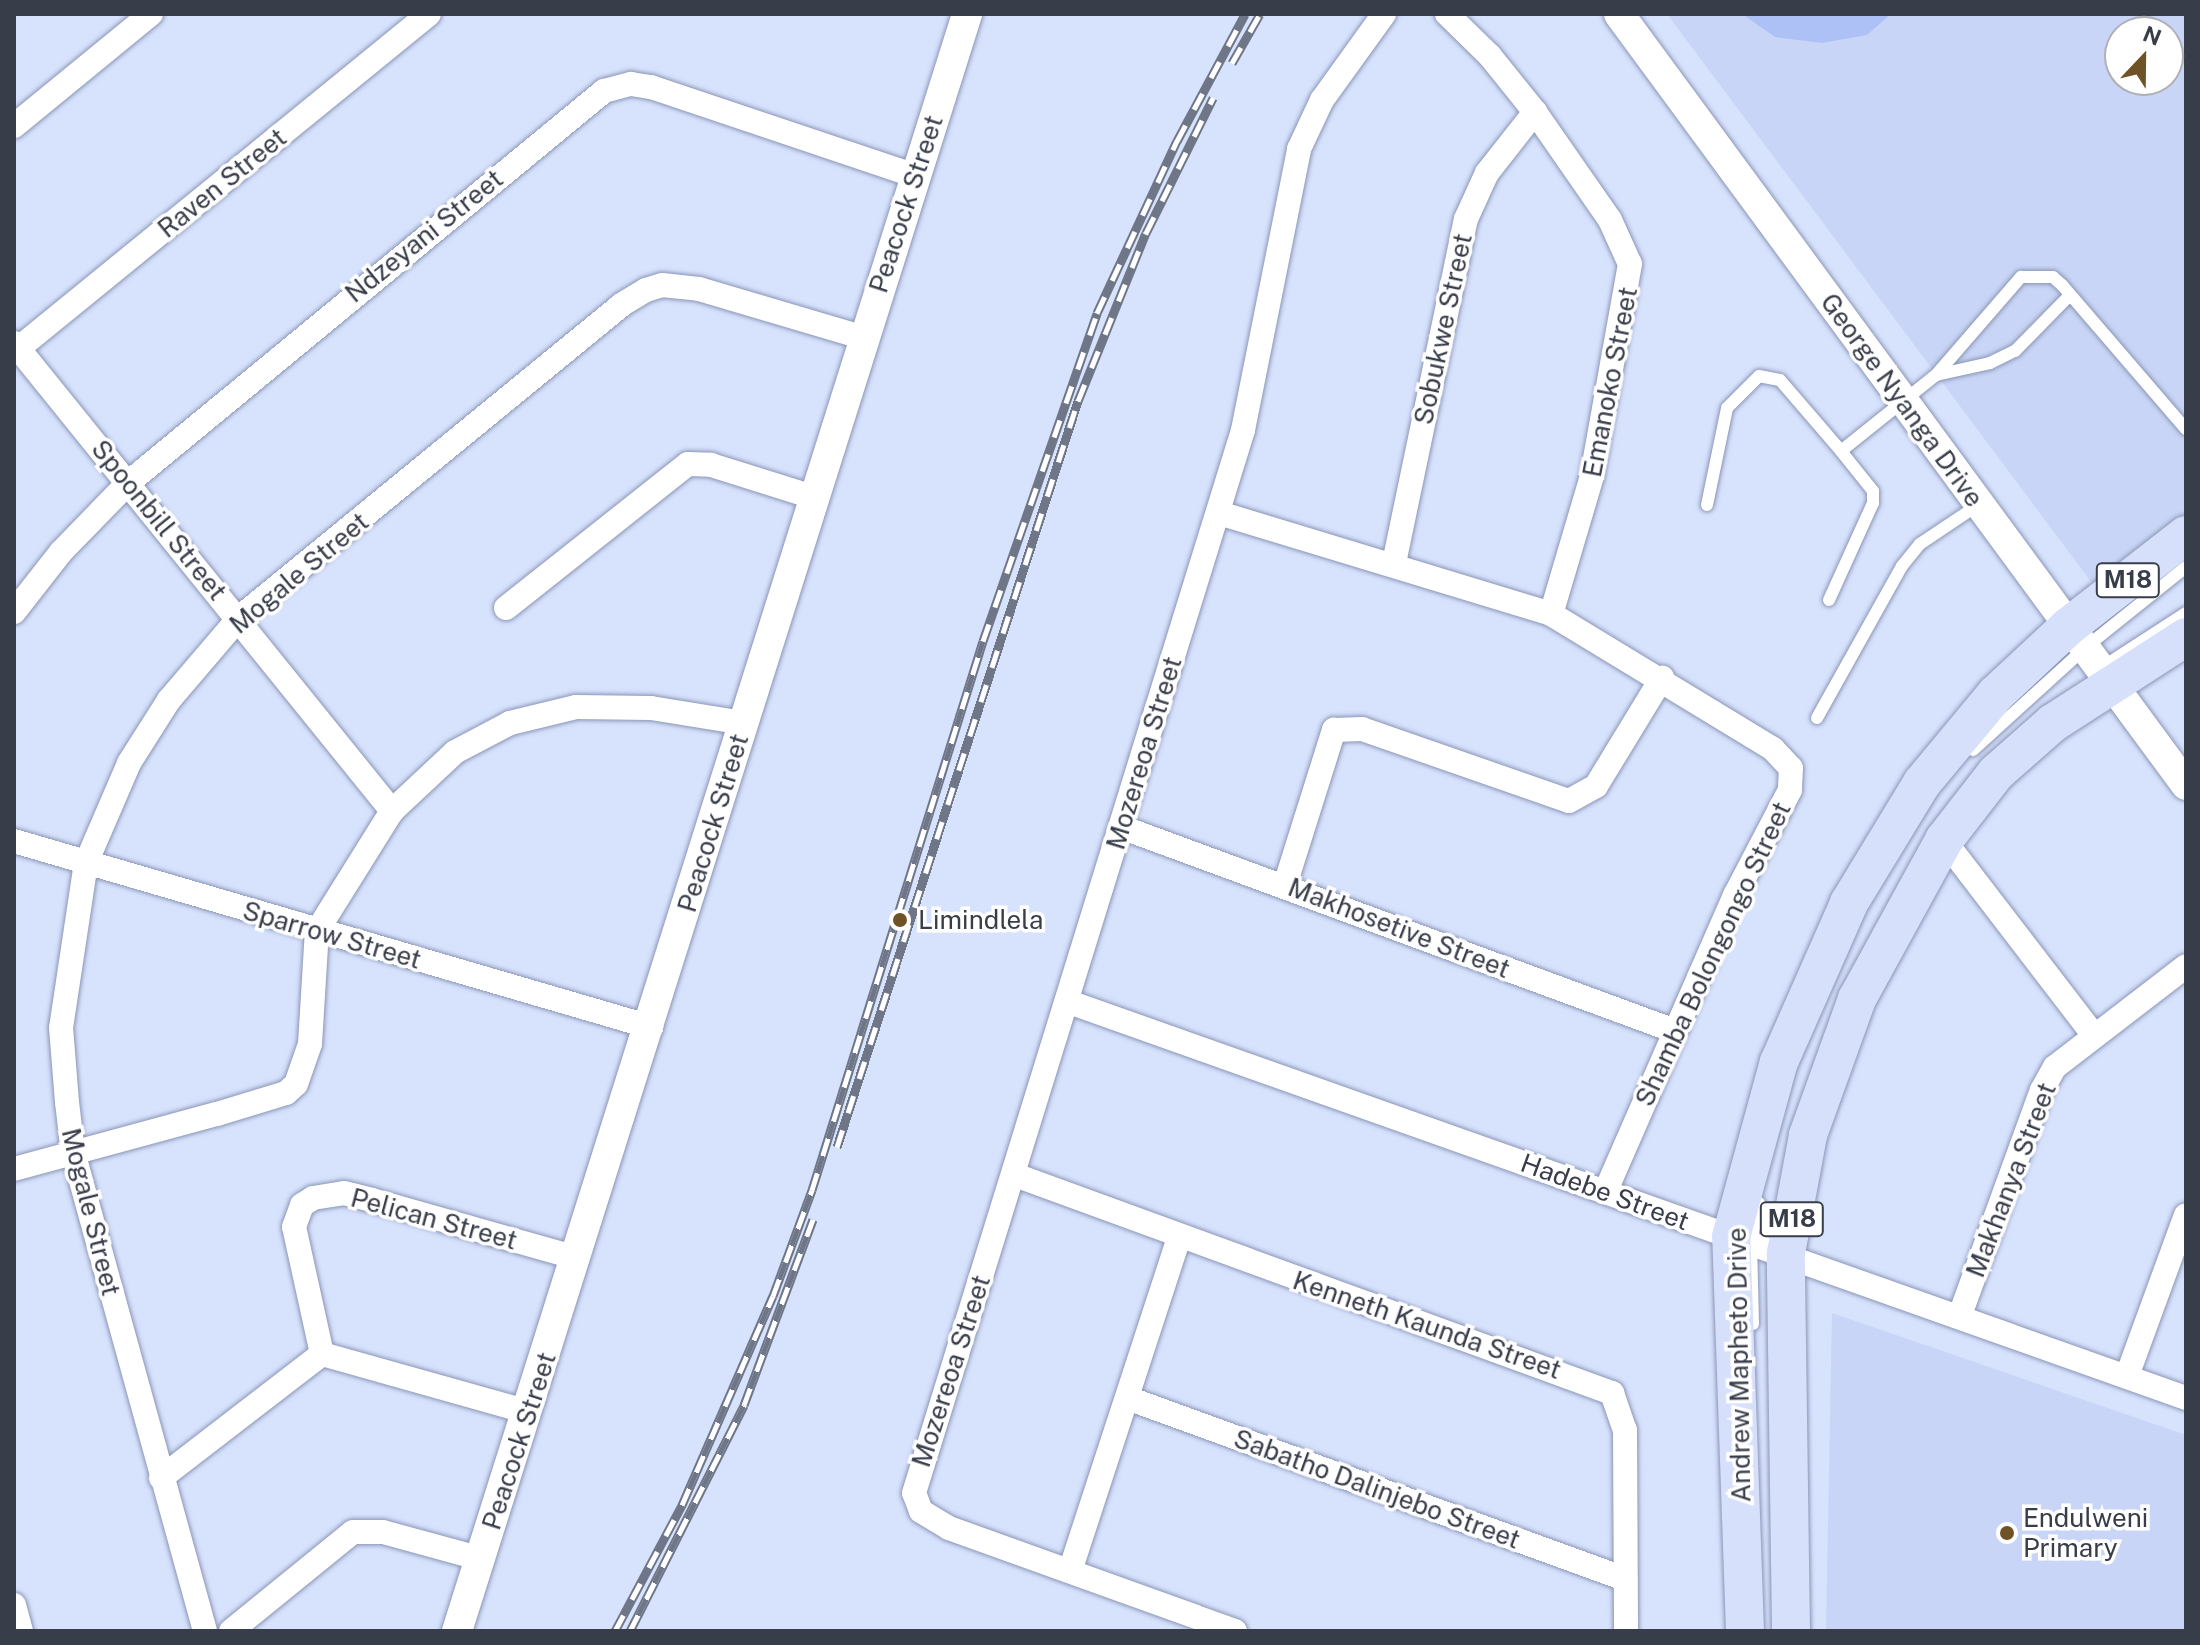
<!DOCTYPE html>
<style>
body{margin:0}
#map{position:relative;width:2200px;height:1645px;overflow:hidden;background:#d7e2fd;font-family:"Public Sans",sans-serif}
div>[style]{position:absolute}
.built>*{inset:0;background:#c9d5f6}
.green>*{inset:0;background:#aec1f6}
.roads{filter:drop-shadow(0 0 2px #8a96b6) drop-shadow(0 0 2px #8a96b6)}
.service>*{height:12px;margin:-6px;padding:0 6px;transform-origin:6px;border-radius:6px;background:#fff}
.minor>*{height:24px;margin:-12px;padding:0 12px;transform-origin:12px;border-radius:12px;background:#fff}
.tertiary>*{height:30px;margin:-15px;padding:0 15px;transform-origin:15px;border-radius:15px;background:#fff}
.primary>*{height:38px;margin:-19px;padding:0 19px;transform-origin:19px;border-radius:19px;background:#d6e0fb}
.rail>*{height:9px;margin-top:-4.5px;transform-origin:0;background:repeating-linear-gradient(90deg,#fff 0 18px,#6f7687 0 36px);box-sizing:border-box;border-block:2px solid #6f7687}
.dots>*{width:22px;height:22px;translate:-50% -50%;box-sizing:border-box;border:4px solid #fff;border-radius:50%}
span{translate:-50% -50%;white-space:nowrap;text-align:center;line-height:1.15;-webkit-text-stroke:7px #fff;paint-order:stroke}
.shield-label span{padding:2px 6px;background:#fff;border:2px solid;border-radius:6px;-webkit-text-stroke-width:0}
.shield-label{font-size:24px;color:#383d4a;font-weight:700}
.street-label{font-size:26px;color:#383d4a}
.poi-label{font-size:26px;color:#383d4a}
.left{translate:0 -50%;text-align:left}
.frame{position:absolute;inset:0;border:16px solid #383d4a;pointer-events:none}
.north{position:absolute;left:2104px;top:16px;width:80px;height:80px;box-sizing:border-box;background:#fff;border:2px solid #afb1b7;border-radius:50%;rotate:22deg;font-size:22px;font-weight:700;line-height:32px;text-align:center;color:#383d4a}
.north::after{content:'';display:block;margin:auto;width:28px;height:36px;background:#705227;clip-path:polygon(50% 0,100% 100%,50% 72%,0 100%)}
</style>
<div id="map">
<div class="built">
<i style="clip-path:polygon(evenodd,1667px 14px,2186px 14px,2186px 513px,2098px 591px,1667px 14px,2120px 32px,2168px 32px,2168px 80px,2120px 80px,2120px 32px)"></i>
<i style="clip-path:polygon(1832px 1313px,2186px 1435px,2186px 1631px,1826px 1631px)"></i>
</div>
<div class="green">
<i style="clip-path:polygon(1742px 14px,1891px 14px,1867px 35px,1822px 43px,1775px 37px)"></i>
</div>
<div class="roads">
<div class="service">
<i style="left:1936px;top:375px;width:55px;rotate:-12.5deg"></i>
<i style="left:1990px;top:363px;width:28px;rotate:-26deg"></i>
<i style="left:2015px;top:351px;width:78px;rotate:-45.5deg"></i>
<i style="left:1707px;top:505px;width:99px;rotate:-78.3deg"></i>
<i style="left:1727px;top:408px;width:45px;rotate:-45deg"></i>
<i style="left:1759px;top:376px;width:21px;rotate:11deg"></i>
<i style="left:1780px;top:380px;width:94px;rotate:49.3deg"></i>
<i style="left:1829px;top:600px;width:107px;rotate:-65.6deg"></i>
<i style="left:1873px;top:503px;width:12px;rotate:-90deg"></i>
<i style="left:1873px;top:491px;width:51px;rotate:-128.7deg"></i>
<i style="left:1841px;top:451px;width:122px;rotate:-38.7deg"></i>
<i style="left:1936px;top:375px;width:130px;rotate:-49.1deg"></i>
<i style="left:2021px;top:277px;width:32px"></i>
<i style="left:2053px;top:277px;width:12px;rotate:42deg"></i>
<i style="left:2062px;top:285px;width:190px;rotate:49.3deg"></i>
<i style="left:2101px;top:668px;width:101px;rotate:-32.9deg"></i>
<i style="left:1817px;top:718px;width:174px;rotate:-60.8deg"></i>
<i style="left:1902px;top:566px;width:28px;rotate:-51deg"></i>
<i style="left:1920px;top:544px;width:70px;rotate:-33.9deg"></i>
<i style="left:1973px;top:750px;width:153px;rotate:-42.3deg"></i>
<i style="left:2086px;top:647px;width:128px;rotate:-38.7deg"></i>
<i style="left:1753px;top:1324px;width:81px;rotate:-91.4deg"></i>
<i style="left:1751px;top:1243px;width:41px;rotate:-78.7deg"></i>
</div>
<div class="minor">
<i style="left:1447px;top:14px;width:60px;rotate:44.3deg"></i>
<i style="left:1490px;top:56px;width:72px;rotate:51.2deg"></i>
<i style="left:1535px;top:112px;width:131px;rotate:55.2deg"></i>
<i style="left:1610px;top:220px;width:48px;rotate:65.6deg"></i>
<i style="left:1630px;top:264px;width:215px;rotate:100.2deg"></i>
<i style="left:1592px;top:476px;width:144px;rotate:106.5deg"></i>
<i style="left:14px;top:126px;width:177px;rotate:-39.3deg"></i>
<i style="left:14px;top:343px;width:602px;rotate:51.07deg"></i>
<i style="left:14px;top:352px;width:535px;rotate:-39.16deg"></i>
<i style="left:1219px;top:513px;width:347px;rotate:16.9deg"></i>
<i style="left:1551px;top:614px;width:260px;rotate:31.3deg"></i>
<i style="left:1773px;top:749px;width:26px;rotate:47deg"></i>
<i style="left:1791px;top:768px;width:22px;rotate:93deg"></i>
<i style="left:1790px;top:790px;width:119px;rotate:117.6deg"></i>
<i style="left:1735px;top:895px;width:324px;rotate:113.6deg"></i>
<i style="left:1394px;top:563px;width:351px;rotate:-78.2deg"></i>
<i style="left:1466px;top:219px;width:51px;rotate:-65.5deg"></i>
<i style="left:1487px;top:173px;width:78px;rotate:-51.8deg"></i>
<i style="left:506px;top:608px;width:232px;rotate:-38.4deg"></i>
<i style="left:688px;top:464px;width:23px;rotate:2deg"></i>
<i style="left:711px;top:465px;width:110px;rotate:17.4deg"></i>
<i style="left:14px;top:612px;width:76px;rotate:-51.9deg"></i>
<i style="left:61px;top:552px;width:96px;rotate:-45.8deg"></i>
<i style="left:128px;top:483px;width:617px;rotate:-39.47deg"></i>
<i style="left:604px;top:91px;width:28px;rotate:-15deg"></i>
<i style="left:631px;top:84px;width:20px;rotate:9deg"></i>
<i style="left:651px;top:87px;width:279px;rotate:18.6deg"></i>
<i style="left:1121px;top:827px;width:590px;rotate:20.22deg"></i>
<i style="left:1944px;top:840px;width:245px;rotate:52.5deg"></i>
<i style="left:14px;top:841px;width:664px;rotate:16.28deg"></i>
<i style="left:1285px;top:885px;width:163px;rotate:-72.5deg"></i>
<i style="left:1334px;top:730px;width:28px;rotate:-2deg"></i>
<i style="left:1362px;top:729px;width:219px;rotate:19.2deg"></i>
<i style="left:1569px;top:801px;width:31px;rotate:-29deg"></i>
<i style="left:1596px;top:786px;width:127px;rotate:-58.6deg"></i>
<i style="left:1069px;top:1002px;width:1185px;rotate:19.52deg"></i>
<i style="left:14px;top:1169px;width:210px;rotate:-15.2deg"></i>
<i style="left:217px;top:1114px;width:72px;rotate:-16.9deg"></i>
<i style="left:286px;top:1093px;width:13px;rotate:-42deg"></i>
<i style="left:296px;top:1084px;width:42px;rotate:-70.7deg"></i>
<i style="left:310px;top:1044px;width:113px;rotate:-86.5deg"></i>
<i style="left:317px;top:931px;width:142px;rotate:-58deg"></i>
<i style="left:392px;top:811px;width:86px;rotate:-43.1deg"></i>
<i style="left:455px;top:752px;width:62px;rotate:-27.8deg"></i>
<i style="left:510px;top:723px;width:68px;rotate:-13.6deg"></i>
<i style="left:576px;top:707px;width:75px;rotate:0.8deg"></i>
<i style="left:651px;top:708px;width:94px;rotate:9.2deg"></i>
<i style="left:1015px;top:1175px;width:636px;rotate:20.06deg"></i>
<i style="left:1612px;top:1393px;width:39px;rotate:71deg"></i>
<i style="left:1625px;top:1430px;width:201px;rotate:89.7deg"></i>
<i style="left:1960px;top:1315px;width:239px;rotate:-70deg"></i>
<i style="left:2042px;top:1090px;width:26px;rotate:-61deg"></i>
<i style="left:2055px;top:1067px;width:165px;rotate:-37.6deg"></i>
<i style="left:322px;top:1354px;width:130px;rotate:-102.4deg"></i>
<i style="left:294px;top:1227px;width:23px;rotate:-70deg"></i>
<i style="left:302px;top:1205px;width:13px;rotate:-32deg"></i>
<i style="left:313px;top:1198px;width:31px;rotate:-9deg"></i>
<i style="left:344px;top:1193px;width:29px;rotate:14deg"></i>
<i style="left:372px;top:1200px;width:213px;rotate:15.8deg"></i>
<i style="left:2127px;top:1376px;width:171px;rotate:-69.9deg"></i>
<i style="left:1130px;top:1399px;width:527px;rotate:19.98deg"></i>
<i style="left:161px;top:1478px;width:203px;rotate:-37.6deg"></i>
<i style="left:322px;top:1354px;width:214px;rotate:15.7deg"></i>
<i style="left:1070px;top:1571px;width:350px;rotate:-71.9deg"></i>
<i style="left:14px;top:1605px;width:27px;rotate:75deg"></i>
<i style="left:205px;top:1631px;width:496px;rotate:-105.4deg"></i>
<i style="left:73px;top:1153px;width:51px;rotate:-96.7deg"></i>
<i style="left:67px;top:1102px;width:74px;rotate:-94.6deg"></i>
<i style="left:61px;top:1028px;width:167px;rotate:-81.4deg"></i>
<i style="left:86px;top:863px;width:109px;rotate:-66.7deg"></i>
<i style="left:129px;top:763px;width:75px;rotate:-57.6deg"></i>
<i style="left:169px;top:700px;width:108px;rotate:-49.5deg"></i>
<i style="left:239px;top:618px;width:494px;rotate:-39.3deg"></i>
<i style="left:621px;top:305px;width:29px;rotate:-31deg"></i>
<i style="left:646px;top:290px;width:17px;rotate:-17deg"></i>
<i style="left:662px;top:285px;width:37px;rotate:6deg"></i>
<i style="left:699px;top:289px;width:172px;rotate:16.5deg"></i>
<i style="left:231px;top:1631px;width:157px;rotate:-39.1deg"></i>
<i style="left:353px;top:1532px;width:30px"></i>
<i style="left:383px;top:1532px;width:103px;rotate:15.3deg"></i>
<i style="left:1235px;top:1631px;width:304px;rotate:-160.2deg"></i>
<i style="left:949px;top:1528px;width:33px;rotate:-149deg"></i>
<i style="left:921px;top:1511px;width:19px;rotate:-111deg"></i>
<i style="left:914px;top:1493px;width:1113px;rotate:-72.8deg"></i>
<i style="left:1243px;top:430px;width:287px;rotate:-78.7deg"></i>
<i style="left:1299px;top:149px;width:54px;rotate:-64.9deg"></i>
<i style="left:1322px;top:100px;width:106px;rotate:-54.2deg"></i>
</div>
<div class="tertiary">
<i style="left:1619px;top:14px;width:957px;rotate:53.67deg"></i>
<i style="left:457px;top:1631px;width:1696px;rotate:-72.49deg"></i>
</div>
<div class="primary">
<i style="left:1745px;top:1631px;width:394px;rotate:-92deg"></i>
<i style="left:1731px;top:1237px;width:181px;rotate:-74.7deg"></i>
<i style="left:1779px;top:1062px;width:174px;rotate:-66.2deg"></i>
<i style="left:1849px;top:903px;width:140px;rotate:-58.7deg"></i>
<i style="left:1922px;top:783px;width:116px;rotate:-50.3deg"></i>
<i style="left:1996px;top:694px;width:100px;rotate:-43deg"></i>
<i style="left:2069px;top:626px;width:148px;rotate:-37.9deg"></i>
<i style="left:1791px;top:1631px;width:378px;rotate:-90.8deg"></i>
<i style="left:1786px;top:1253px;width:120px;rotate:-79.4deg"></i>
<i style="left:1808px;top:1135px;width:145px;rotate:-70.2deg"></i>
<i style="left:1857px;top:999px;width:181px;rotate:-61.3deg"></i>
<i style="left:1944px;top:840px;width:85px;rotate:-52.2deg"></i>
<i style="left:1996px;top:773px;width:76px;rotate:-41.3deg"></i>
<i style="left:2053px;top:723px;width:158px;rotate:-32.9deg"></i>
</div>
</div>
<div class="rail">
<i style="left:1232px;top:63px;width:56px;rotate:-60.3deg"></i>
<i style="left:837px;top:1147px;width:784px;rotate:-72.1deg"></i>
<i style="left:1078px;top:401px;width:181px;rotate:-68deg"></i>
<i style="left:1146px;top:233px;width:151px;rotate:-63.6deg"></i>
<i style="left:615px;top:1631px;width:143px;rotate:-62deg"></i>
<i style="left:682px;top:1505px;width:228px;rotate:-66.5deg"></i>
<i style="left:773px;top:1296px;width:113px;rotate:-69.8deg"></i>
<i style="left:812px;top:1190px;width:575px;rotate:-72.7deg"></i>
<i style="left:983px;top:641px;width:347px;rotate:-70.8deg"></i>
<i style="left:1097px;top:313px;width:190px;rotate:-65.1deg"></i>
<i style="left:1177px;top:141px;width:144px;rotate:-61.8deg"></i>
<i style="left:630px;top:1631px;width:253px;rotate:-63.2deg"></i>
<i style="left:744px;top:1405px;width:198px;rotate:-69.6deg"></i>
</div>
<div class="dots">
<i style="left:900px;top:920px;background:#705227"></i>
<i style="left:2007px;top:1533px;background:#705227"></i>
</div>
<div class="shield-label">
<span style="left:2128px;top:580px">M18</span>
<span style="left:1792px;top:1219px">M18</span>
</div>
<div class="street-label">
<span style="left:222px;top:183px;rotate:-39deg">Raven Street</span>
<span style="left:906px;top:204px;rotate:-72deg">Peacock Street</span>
<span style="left:424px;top:236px;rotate:-39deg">Ndzeyani Street</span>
<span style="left:1443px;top:329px;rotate:-78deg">Sobukwe Street</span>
<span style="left:1610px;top:382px;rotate:-79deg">Emanoko Street</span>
<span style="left:1902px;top:400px;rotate:54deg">George Nyanga Drive</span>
<span style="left:159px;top:520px;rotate:51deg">Spoonbill Street</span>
<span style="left:299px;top:573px;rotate:-40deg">Mogale Street</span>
<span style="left:1144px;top:753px;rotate:-73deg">Mozereoa Street</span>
<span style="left:713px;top:823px;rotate:-73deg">Peacock Street</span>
<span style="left:1399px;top:928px;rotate:21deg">Makhosetive Street</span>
<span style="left:332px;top:935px;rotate:16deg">Sparrow Street</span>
<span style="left:1713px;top:954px;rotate:-65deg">Shamba Bolongongo Street</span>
<span style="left:2011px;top:1180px;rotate:-69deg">Makhanya Street</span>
<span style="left:1605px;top:1192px;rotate:20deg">Hadebe Street</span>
<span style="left:91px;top:1212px;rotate:76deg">Mogale Street</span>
<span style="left:434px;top:1219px;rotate:15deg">Pelican Street</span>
<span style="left:1427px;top:1325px;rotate:19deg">Kenneth Kaunda Street</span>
<span style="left:1739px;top:1365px;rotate:-91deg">Andrew Mapheto Drive</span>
<span style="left:951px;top:1371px;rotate:-72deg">Mozereoa Street</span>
<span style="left:519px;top:1441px;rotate:-72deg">Peacock Street</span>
<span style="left:1377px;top:1489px;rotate:20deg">Sabatho Dalinjebo Street</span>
</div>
<div class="poi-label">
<span class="left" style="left:918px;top:920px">Limindlela</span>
<span class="left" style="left:2023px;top:1533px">Endulweni<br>Primary</span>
</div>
<div class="frame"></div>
<div class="north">N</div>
</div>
